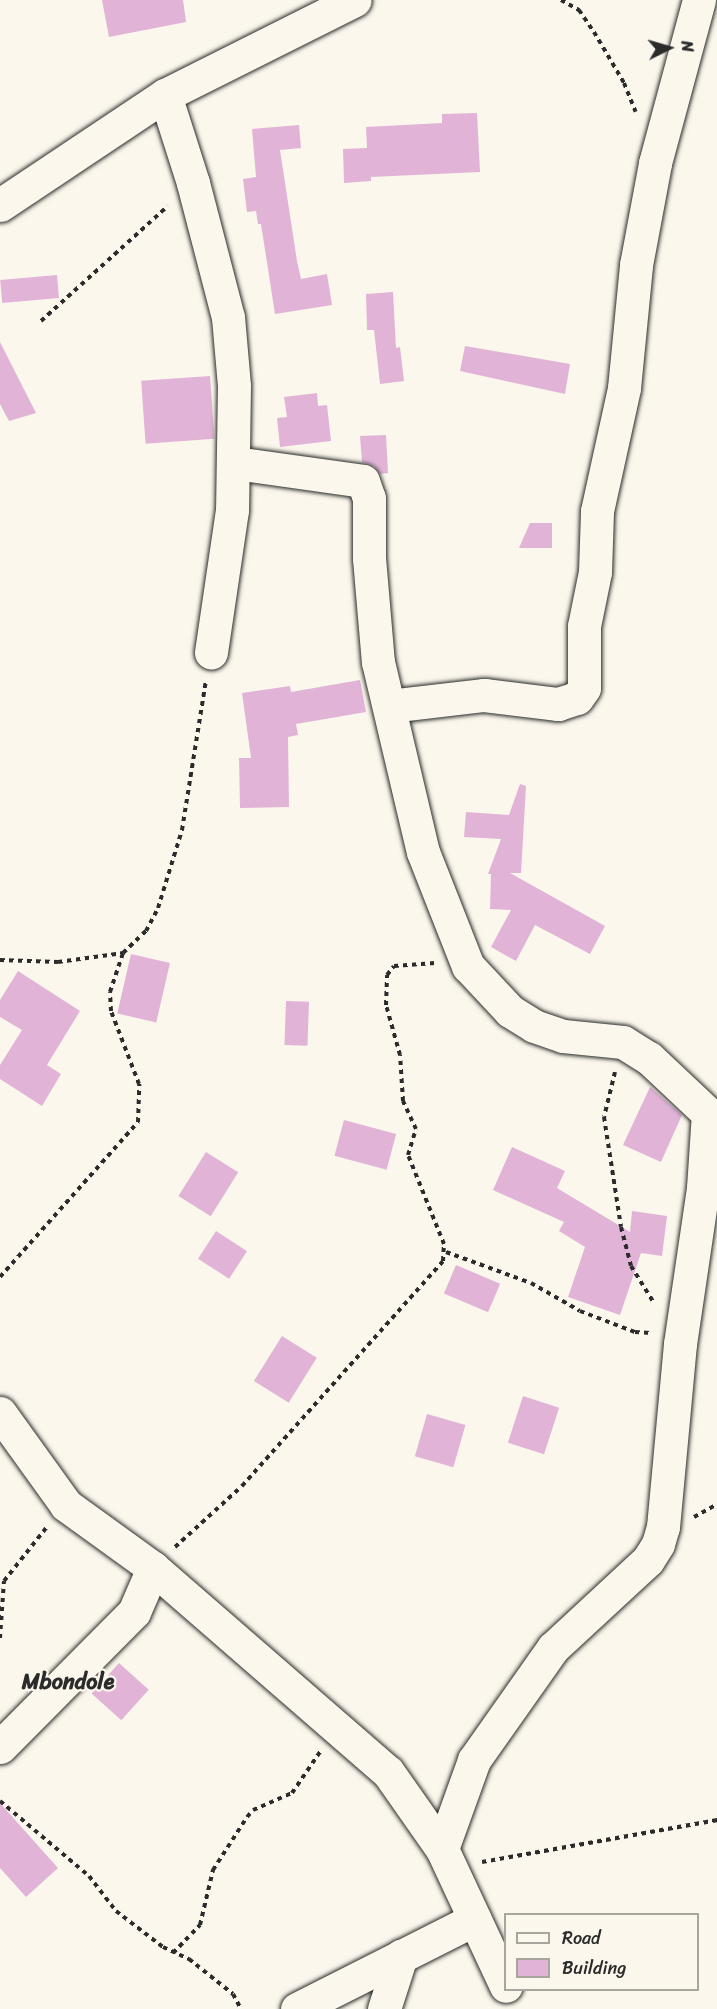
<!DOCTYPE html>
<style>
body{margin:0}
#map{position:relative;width:717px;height:2009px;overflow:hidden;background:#fbf7ec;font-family:Sriracha,sans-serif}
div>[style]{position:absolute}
.building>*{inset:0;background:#e1b4d7;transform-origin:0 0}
.path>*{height:4px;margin-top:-2px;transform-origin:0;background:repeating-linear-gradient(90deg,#2b2b2b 0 4.5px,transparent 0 9px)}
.roads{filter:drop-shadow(0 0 2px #2b2b2b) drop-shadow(0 0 2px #2b2b2b)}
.minor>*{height:33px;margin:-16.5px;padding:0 16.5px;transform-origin:16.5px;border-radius:16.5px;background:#fbf7ec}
span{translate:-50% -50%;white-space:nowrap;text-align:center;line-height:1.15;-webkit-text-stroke:4.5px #fbf7ec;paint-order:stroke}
.quarter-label{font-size:22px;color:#2b2b2b;font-weight:700}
.legend{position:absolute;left:504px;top:1913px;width:195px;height:78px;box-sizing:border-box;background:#fbf7ec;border:2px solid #a8a59f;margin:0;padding:8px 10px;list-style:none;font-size:18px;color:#2b2b2b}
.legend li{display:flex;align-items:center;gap:12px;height:30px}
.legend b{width:30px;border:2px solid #a8a59f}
.north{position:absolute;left:639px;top:18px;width:60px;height:60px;-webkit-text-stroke:4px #fbf7ec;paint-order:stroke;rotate:85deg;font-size:16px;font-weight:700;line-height:24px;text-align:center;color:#2b2b2b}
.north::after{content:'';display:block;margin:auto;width:21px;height:27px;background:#2b2b2b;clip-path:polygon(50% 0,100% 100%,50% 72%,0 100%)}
</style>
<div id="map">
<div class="building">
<i style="clip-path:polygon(102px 0,183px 0,186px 22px,109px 37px)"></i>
<i style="clip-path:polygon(477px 113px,480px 172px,371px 177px,371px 181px,344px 183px,343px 149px,367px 148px,366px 127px,442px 123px,442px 114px)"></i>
<i style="clip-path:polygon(299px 125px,301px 148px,280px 150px,297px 261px,301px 279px,327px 274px,332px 305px,275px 314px,261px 224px,258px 224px,256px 211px,247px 212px,243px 179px,256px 177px,252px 129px)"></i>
<i style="left:57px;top:275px;width:23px;height:57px;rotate:85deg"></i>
<i style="clip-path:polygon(393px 292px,396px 348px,400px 347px,404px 381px,380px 384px,374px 330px,367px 330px,366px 294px)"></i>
<i style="clip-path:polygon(0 342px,36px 413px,9px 421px,0 404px)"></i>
<i style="clip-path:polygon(465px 346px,570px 364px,565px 394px,460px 371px)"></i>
<i style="left:210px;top:376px;width:63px;height:69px;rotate:86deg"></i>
<i style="clip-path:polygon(317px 393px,318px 406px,327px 405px,331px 441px,280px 447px,277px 418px,287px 417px,284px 397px)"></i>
<i style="clip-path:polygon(386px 435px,388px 473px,380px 474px,374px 466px,362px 462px,360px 436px)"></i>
<i style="clip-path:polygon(530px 523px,552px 523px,552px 548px,519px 548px)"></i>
<i style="clip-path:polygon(360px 680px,366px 712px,296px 724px,298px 735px,288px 737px,289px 807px,240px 808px,239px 758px,251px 758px,242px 693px,290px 686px,291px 692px)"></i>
<i style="clip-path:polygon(520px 784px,526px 786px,521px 873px,510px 873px,605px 926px,590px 954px,535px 925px,516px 961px,491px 947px,511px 910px,490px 909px,491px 874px,488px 874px,501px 839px,464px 837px,466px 812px,509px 815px)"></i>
<i style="left:131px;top:954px;width:40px;height:61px;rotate:13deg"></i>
<i style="clip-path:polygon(18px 971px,80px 1011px,47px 1065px,61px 1074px,42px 1106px,0 1079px,0 1065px,22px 1030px,0 1017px,0 1000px)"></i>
<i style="left:286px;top:1001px;width:23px;height:44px;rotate:2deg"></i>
<i style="clip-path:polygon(650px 1087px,682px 1115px,661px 1162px,623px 1145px)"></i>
<i style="left:344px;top:1120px;width:54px;height:37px;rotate:15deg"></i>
<i style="clip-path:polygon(512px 1147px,565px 1171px,557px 1188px,630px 1232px,632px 1211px,667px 1216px,662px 1256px,641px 1253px,620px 1315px,568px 1297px,585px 1247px,559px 1231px,564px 1222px,493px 1190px)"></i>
<i style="left:206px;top:1152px;width:38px;height:52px;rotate:32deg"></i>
<i style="left:216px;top:1231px;width:37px;height:33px;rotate:33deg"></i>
<i style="left:456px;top:1265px;width:48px;height:31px;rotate:23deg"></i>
<i style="left:282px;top:1336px;width:41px;height:53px;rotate:32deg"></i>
<i style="left:523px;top:1396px;width:38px;height:49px;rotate:18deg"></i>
<i style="left:427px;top:1414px;width:40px;height:44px;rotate:16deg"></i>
<i style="left:119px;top:1663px;width:40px;height:41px;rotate:42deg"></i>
<i style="clip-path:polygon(0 1803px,58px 1868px,26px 1897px,0 1868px)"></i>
</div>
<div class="path">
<i style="left:561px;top:0;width:21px;rotate:29deg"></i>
<i style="left:579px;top:10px;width:27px;rotate:56deg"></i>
<i style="left:594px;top:32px;width:59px;rotate:59.5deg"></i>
<i style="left:624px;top:83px;width:31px;rotate:68deg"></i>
<i style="left:41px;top:321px;width:171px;rotate:-42.2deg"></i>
<i style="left:0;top:960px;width:58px;rotate:2deg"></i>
<i style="left:58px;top:962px;width:66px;rotate:-7.9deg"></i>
<i style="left:615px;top:1072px;width:46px;rotate:103.7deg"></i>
<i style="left:604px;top:1117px;width:111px;rotate:81.2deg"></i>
<i style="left:621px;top:1227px;width:40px;rotate:75.6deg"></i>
<i style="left:631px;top:1266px;width:44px;rotate:58.1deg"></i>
<i style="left:446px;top:1252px;width:90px;rotate:20deg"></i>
<i style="left:531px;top:1283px;width:56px;rotate:29.7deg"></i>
<i style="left:580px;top:1311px;width:59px;rotate:20.9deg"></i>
<i style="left:635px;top:1332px;width:16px;rotate:4deg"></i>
<i style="left:0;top:1277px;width:208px;rotate:-48.3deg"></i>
<i style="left:138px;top:1122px;width:38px;rotate:-88deg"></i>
<i style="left:139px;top:1084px;width:78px;rotate:-111deg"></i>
<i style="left:111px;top:1011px;width:19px;rotate:-93deg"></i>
<i style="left:110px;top:992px;width:41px;rotate:-71.6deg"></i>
<i style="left:123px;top:953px;width:32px;rotate:-44deg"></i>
<i style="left:146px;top:931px;width:26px;rotate:-62deg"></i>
<i style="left:158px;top:908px;width:82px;rotate:-72.9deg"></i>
<i style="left:182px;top:830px;width:152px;rotate:-80.9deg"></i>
<i style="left:694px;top:1517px;width:26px;rotate:-29deg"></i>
<i style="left:175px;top:1547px;width:91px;rotate:-42.3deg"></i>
<i style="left:242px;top:1486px;width:302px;rotate:-48.2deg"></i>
<i style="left:443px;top:1261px;width:17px;rotate:-87deg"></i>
<i style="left:444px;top:1244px;width:96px;rotate:-112deg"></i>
<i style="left:408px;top:1155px;width:27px;rotate:-73deg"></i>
<i style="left:416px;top:1129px;width:31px;rotate:-115deg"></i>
<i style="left:403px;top:1101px;width:46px;rotate:-93.7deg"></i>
<i style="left:400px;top:1055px;width:52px;rotate:-105.6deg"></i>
<i style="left:386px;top:1005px;width:30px;rotate:-88deg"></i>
<i style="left:387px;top:975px;width:11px;rotate:-52deg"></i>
<i style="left:394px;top:966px;width:41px;rotate:-4.2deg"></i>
<i style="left:0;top:1638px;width:57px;rotate:-86deg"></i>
<i style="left:4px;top:1581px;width:68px;rotate:-51.6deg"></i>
<i style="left:0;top:1801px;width:116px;rotate:40.1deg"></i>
<i style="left:89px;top:1876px;width:44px;rotate:52.4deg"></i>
<i style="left:116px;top:1911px;width:59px;rotate:37.5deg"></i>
<i style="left:163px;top:1947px;width:29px;rotate:25deg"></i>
<i style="left:189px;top:1959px;width:56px;rotate:38.5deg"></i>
<i style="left:233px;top:1994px;width:17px;rotate:62deg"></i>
<i style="left:482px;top:1862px;width:239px;rotate:-10.1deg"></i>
<i style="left:173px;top:1953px;width:39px;rotate:-46deg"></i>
<i style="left:200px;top:1925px;width:57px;rotate:-76.7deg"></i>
<i style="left:213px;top:1870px;width:63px;rotate:-57.3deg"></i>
<i style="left:247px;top:1817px;width:9px;rotate:-49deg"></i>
<i style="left:253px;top:1810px;width:43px;rotate:-23.6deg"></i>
<i style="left:292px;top:1793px;width:50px;rotate:-55.7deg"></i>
</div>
<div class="roads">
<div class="minor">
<i style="left:165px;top:95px;width:92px;rotate:72.3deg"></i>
<i style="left:193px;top:183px;width:138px;rotate:75.4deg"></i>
<i style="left:228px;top:317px;width:69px;rotate:85deg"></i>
<i style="left:234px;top:386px;width:124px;rotate:90.9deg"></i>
<i style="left:232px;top:510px;width:144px;rotate:98.4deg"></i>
<i style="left:0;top:205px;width:198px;rotate:-33.7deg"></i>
<i style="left:165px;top:95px;width:212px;rotate:-26.6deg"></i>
<i style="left:235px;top:463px;width:129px;rotate:8deg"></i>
<i style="left:363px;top:481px;width:18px;rotate:71deg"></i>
<i style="left:369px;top:498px;width:60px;rotate:90deg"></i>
<i style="left:369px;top:558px;width:104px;rotate:85.1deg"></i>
<i style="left:378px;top:662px;width:195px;rotate:76.7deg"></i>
<i style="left:423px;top:852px;width:123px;rotate:68.5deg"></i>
<i style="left:468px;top:966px;width:62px;rotate:47deg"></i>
<i style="left:510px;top:1011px;width:28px;rotate:32deg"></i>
<i style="left:534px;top:1026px;width:31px;rotate:19deg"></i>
<i style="left:563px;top:1036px;width:60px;rotate:5.7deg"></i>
<i style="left:623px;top:1042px;width:31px;rotate:32deg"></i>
<i style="left:649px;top:1058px;width:93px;rotate:43.3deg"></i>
<i style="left:389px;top:706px;width:96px;rotate:-6.6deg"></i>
<i style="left:484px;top:695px;width:75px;rotate:6.9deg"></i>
<i style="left:558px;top:704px;width:20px;rotate:-18deg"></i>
<i style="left:577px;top:698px;width:12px;rotate:-55deg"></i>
<i style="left:584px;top:688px;width:62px;rotate:-90deg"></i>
<i style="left:584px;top:626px;width:55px;rotate:-78.5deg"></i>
<i style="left:595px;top:572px;width:61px;rotate:-88.1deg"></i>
<i style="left:597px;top:511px;width:126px;rotate:-77.6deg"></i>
<i style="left:624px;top:388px;width:124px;rotate:-84.4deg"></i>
<i style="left:636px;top:265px;width:104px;rotate:-79.4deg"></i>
<i style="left:655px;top:163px;width:169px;rotate:-74.9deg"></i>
<i style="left:0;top:1413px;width:113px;rotate:54.3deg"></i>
<i style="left:66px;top:1505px;width:107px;rotate:35.9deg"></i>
<i style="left:153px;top:1568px;width:311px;rotate:41deg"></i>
<i style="left:388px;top:1772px;width:94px;rotate:55deg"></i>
<i style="left:442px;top:1849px;width:151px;rotate:65deg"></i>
<i style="left:0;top:1747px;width:190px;rotate:-45.2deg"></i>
<i style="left:134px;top:1612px;width:48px;rotate:-66.6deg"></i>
<i style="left:442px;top:1849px;width:95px;rotate:-70.2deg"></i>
<i style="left:474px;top:1760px;width:137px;rotate:-54.8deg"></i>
<i style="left:553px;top:1648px;width:129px;rotate:-42.8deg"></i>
<i style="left:648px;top:1560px;width:19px;rotate:-58deg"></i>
<i style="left:658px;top:1544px;width:18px;rotate:-74deg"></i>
<i style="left:663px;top:1527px;width:184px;rotate:-84.7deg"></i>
<i style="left:680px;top:1344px;width:158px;rotate:-81.6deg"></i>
<i style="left:703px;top:1188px;width:75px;rotate:-86.2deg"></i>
<i style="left:297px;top:2009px;width:199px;rotate:-26.8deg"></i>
<i style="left:384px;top:2009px;width:56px;rotate:-72.2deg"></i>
</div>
</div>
<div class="quarter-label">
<span style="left:68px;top:1682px">Mbondole</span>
</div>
<ul class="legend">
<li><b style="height:8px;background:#fbf7ec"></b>Road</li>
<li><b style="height:16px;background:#e1b4d7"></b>Building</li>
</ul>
<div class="north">N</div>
</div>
